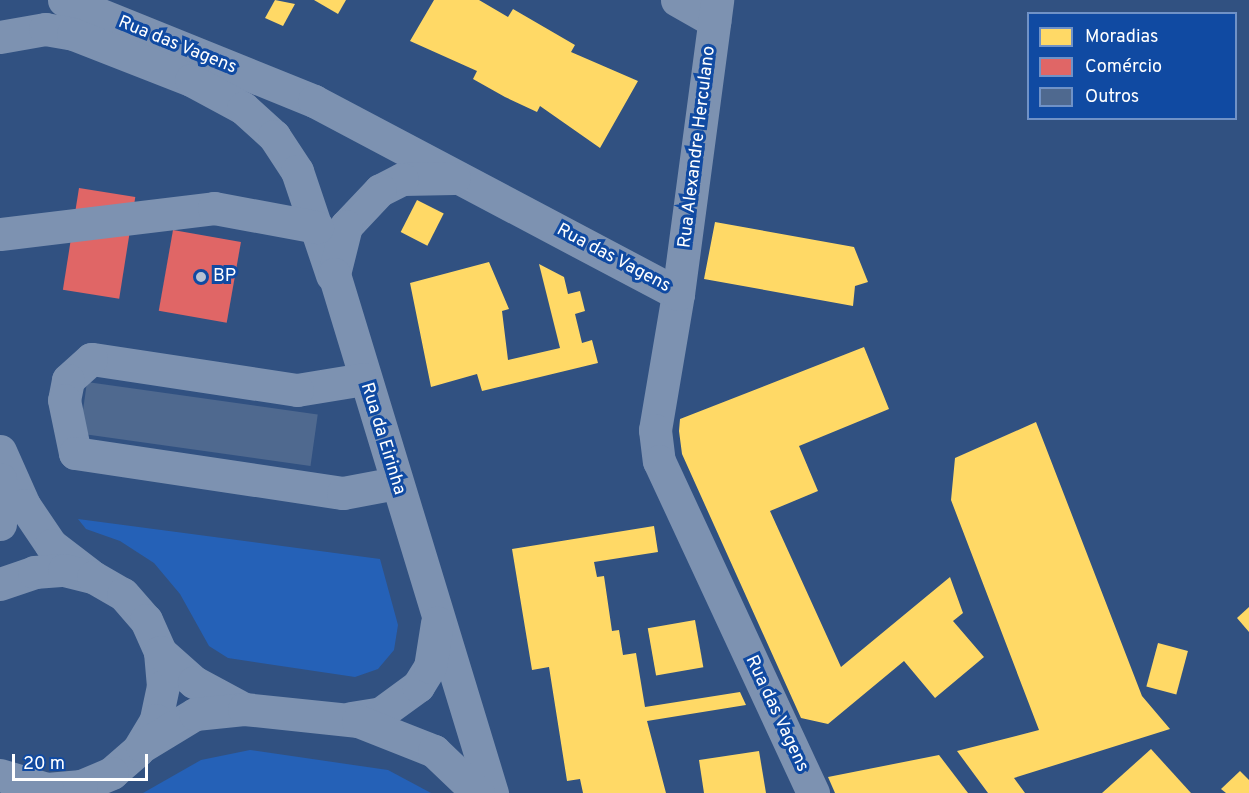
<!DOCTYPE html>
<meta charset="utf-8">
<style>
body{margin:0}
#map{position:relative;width:1249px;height:793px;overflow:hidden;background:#315181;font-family:Overpass,sans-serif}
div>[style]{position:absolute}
.green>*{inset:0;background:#2561b7}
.homes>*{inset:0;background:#ffd966;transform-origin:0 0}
.shops>*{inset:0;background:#e06666;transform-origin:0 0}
.building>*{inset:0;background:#4f698f;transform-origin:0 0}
.minor>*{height:33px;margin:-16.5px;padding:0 16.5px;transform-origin:16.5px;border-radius:16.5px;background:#7d92b1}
.dots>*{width:16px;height:16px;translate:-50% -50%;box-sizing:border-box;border:3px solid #104aa2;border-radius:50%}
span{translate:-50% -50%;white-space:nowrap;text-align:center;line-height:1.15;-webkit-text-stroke:6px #104aa2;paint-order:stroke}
.street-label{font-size:18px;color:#fff}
.poi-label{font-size:18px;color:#fff}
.left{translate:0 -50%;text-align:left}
.legend{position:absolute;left:1027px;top:12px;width:210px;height:108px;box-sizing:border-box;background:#104aa2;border:2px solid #7092c7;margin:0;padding:8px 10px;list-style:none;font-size:18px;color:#fff}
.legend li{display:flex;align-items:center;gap:12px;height:30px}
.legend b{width:30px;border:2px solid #7092c7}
.scale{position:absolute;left:12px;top:754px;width:136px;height:27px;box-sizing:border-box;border:3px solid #fff;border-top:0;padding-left:8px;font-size:18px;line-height:21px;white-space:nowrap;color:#fff;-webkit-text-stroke:4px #104aa2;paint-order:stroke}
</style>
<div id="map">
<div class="green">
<i style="clip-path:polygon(78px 519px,380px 559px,398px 625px,394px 650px,378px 669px,355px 677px,228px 658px,209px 646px,180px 594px,154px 563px,120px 541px,86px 529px)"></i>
<i style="clip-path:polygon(250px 750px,388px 770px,431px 793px,143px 793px,201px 760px)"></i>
</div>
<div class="homes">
<i style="clip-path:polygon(275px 0,295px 4px,283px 26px,265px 18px)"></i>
<i style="clip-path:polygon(314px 0,346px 0,338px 14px)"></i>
<i style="clip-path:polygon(434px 0,479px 0,508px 17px,513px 9px,575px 45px,571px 52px,638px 81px,600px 148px,540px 106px,537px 112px,505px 97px,473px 79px,477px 71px,410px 41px)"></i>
<i style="left:417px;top:200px;width:30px;height:36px;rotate:27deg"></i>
<i style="clip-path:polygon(715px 222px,854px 247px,868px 282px,855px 286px,853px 306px,704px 279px)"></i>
<i style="clip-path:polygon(489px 262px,509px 309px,502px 311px,508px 360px,560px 348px,539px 264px,564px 277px,568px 294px,580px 291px,585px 311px,575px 314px,582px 343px,592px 340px,598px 363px,482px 391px,477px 374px,431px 387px,410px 283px)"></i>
<i style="clip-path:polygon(864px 347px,889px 409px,799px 446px,818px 491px,770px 511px,841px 667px,950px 577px,963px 613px,953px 621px,984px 657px,935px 698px,904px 661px,828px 724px,801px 718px,682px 454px,679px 431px,680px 419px)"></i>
<i style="clip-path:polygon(1036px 422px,1142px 696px,1170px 729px,1014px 778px,1025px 793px,988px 793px,957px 751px,1039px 730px,951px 500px,955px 458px)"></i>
<i style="clip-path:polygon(654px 526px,658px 552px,594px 562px,597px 577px,604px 576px,612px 631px,619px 630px,623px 655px,636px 653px,645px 707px,740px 692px,746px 705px,647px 721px,666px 793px,583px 793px,580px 779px,567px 781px,549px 667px,532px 670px,512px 549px)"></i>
<i style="clip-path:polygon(1249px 607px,1249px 632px,1237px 618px)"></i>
<i style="left:695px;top:620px;width:48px;height:48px;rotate:80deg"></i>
<i style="left:1158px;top:643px;width:31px;height:45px;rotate:15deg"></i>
<i style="clip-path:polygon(1151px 749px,1191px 793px,1102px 793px)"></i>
<i style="clip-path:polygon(759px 751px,766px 793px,704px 793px,699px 760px)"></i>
<i style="clip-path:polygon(939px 755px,968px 793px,835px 793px,828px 777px)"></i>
<i style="clip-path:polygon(1240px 771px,1249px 780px,1249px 793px,1226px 793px,1221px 789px)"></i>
</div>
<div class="shops">
<i style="left:79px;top:188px;width:57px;height:103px;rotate:9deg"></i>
<i style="left:173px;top:230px;width:69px;height:82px;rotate:10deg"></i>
</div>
<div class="building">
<i style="left:87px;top:382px;width:233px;height:52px;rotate:8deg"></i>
</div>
<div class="minor">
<i style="left:64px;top:0;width:270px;rotate:22deg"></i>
<i style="left:314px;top:101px;width:412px;rotate:27.9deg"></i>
<i style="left:678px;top:294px;width:138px;rotate:99.6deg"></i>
<i style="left:655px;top:430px;width:31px;rotate:83deg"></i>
<i style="left:659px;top:461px;width:366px;rotate:65.1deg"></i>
<i style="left:677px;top:0;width:43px;rotate:29.6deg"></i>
<i style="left:0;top:37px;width:46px;rotate:-10.1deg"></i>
<i style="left:45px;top:29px;width:28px;rotate:10deg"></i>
<i style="left:73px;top:34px;width:127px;rotate:21.3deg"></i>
<i style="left:191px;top:80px;width:59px;rotate:28.3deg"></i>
<i style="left:243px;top:108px;width:42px;rotate:42.1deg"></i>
<i style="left:274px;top:136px;width:42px;rotate:56.7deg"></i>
<i style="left:297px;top:171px;width:110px;rotate:71.4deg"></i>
<i style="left:454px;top:178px;width:52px;rotate:178.9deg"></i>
<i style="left:402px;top:179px;width:25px;rotate:153deg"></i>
<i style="left:380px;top:190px;width:50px;rotate:133.4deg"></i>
<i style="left:346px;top:226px;width:49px;rotate:104deg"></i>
<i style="left:334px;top:274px;width:543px;rotate:73.07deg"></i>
<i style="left:0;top:234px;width:216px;rotate:-6.9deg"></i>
<i style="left:214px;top:208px;width:105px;rotate:10.5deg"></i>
<i style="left:678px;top:294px;width:297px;rotate:-82.4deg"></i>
<i style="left:364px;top:379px;width:68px;rotate:170.7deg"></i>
<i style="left:297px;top:390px;width:208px;rotate:-171.4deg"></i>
<i style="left:91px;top:359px;width:31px;rotate:138deg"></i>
<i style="left:68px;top:380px;width:20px;rotate:101deg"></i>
<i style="left:64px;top:400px;width:54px;rotate:78.3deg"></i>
<i style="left:75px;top:453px;width:271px;rotate:8.5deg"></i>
<i style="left:343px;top:493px;width:54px;rotate:-10.7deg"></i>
<i style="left:0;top:451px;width:59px;rotate:66deg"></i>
<i style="left:24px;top:505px;width:48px;rotate:56deg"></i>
<i style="left:51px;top:545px;width:48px;rotate:37.3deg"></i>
<i style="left:0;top:479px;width:45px;rotate:90deg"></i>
<i style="left:0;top:584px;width:36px;rotate:-19deg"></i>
<i style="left:34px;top:572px;width:30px;rotate:-4deg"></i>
<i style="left:64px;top:570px;width:30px;rotate:14deg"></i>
<i style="left:93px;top:577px;width:34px;rotate:30deg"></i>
<i style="left:123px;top:594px;width:35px;rotate:49deg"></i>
<i style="left:146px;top:620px;width:35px;rotate:66deg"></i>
<i style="left:160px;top:652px;width:34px;rotate:85deg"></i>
<i style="left:163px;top:686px;width:35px;rotate:102deg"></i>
<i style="left:156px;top:720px;width:35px;rotate:121deg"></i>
<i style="left:138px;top:750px;width:35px;rotate:139deg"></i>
<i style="left:112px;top:773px;width:34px;rotate:157deg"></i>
<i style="left:81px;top:786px;width:34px;rotate:175deg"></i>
<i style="left:47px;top:789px;width:49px;rotate:-163.4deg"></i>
<i style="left:160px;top:652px;width:45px;rotate:41.4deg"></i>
<i style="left:194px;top:682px;width:57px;rotate:28.4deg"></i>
<i style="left:351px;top:718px;width:30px;rotate:-9deg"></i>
<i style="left:381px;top:713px;width:46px;rotate:-36.1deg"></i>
<i style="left:418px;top:686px;width:22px;rotate:-58deg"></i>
<i style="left:430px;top:667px;width:45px;rotate:-81deg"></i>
<i style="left:142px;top:746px;width:62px;rotate:-31.1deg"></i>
<i style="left:195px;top:714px;width:49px;rotate:-5.8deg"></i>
<i style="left:244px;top:709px;width:115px;rotate:6deg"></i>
<i style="left:358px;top:721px;width:82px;rotate:21.5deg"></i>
<i style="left:434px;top:751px;width:61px;rotate:43.7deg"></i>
</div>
<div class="dots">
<i style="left:201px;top:277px;background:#b7c2d3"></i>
</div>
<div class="street-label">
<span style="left:177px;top:46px;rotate:22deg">Rua das Vagens</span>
<span style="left:698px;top:147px;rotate:-83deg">Rua Alexandre Herculano</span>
<span style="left:613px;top:259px;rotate:28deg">Rua das Vagens</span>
<span style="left:382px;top:439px;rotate:73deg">Rua da Eirinha</span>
<span style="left:776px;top:714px;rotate:65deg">Rua das Vagens</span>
</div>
<div class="poi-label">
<span class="left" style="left:213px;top:277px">BP</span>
</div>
<ul class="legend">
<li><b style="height:16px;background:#ffd966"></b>Moradias</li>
<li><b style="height:16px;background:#e06666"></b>Comércio</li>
<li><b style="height:16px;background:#4f698f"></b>Outros</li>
</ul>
<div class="scale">20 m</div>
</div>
